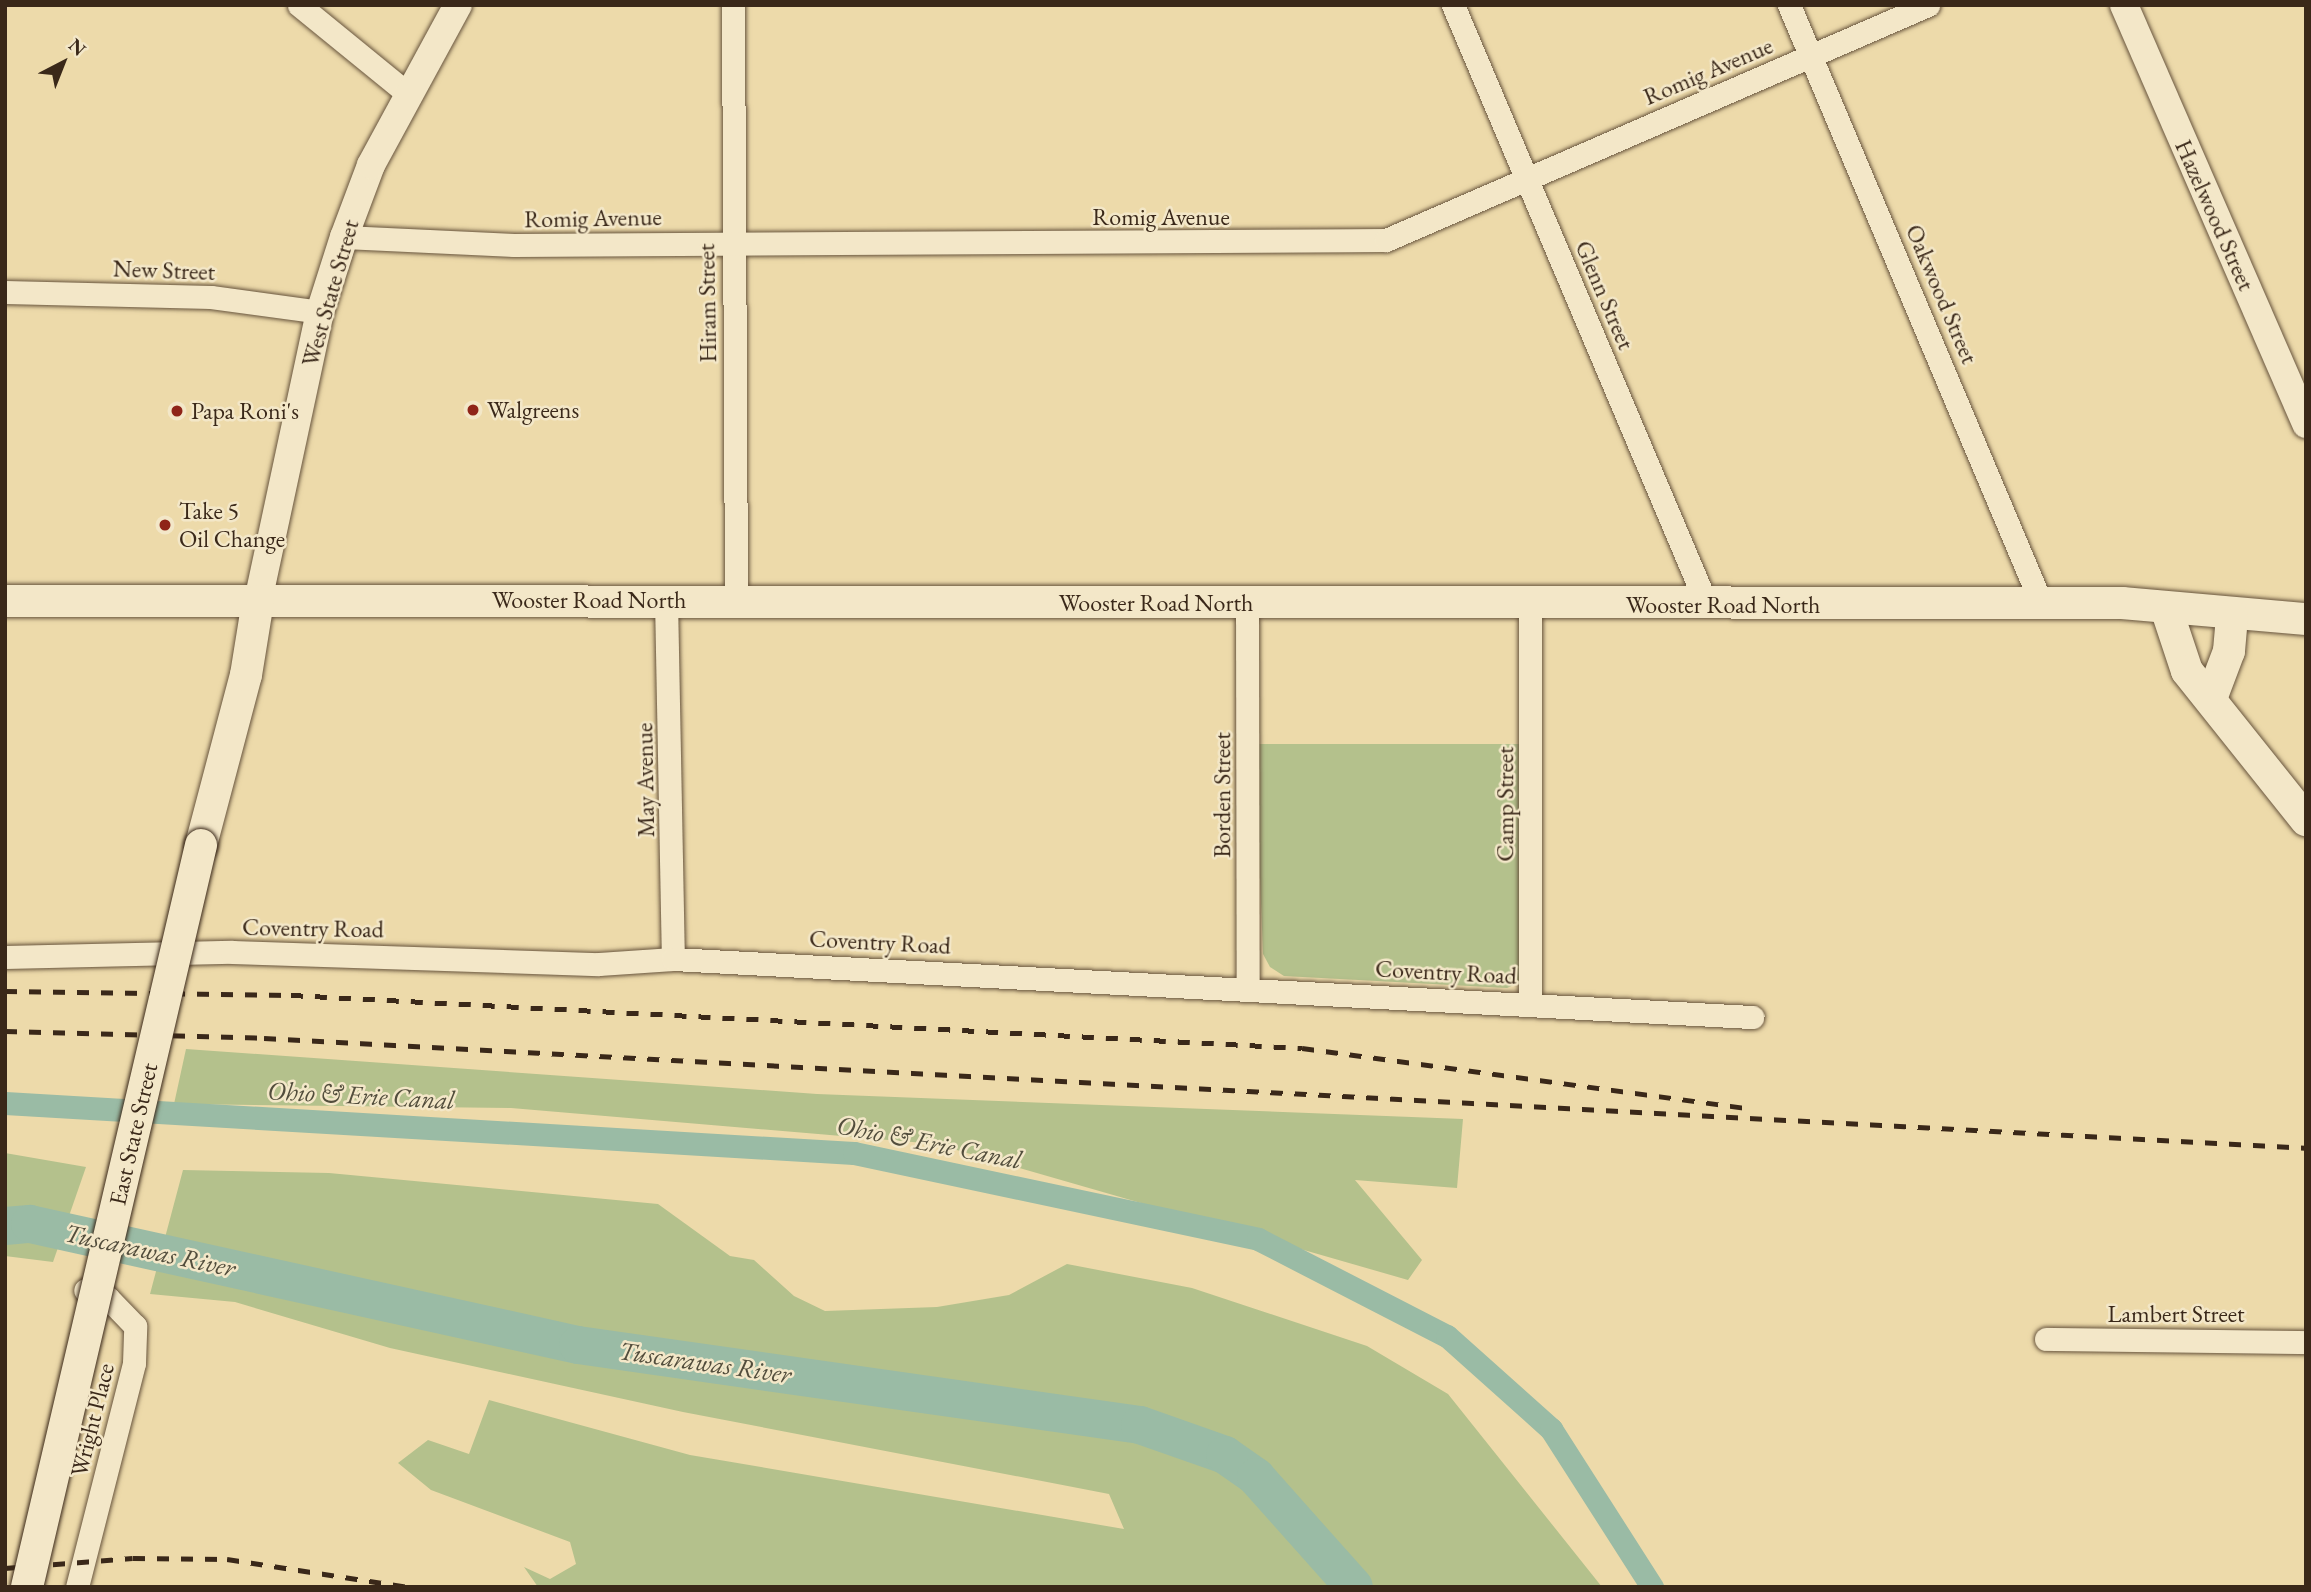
<!DOCTYPE html>
<style>
body{margin:0}
#map{position:relative;width:2311px;height:1592px;overflow:hidden;background:#eddaaa;font-family:"EB Garamond",serif}
div>[style]{position:absolute}
.green>*{inset:0;background:#b4c18c}
.canal>*{height:23px;margin:-11.5px;padding:0 11.5px;transform-origin:11.5px;border-radius:11.5px;background:#9abba5}
.river>*{height:38px;margin:-19px;padding:0 19px;transform-origin:19px;border-radius:19px;background:#9abba5}
.roads{filter:drop-shadow(0 0 2px #67543d) drop-shadow(0 0 2px #67543d)}
.minor>*{height:23px;margin:-11.5px;padding:0 11.5px;transform-origin:11.5px;border-radius:11.5px;background:#f3e7c8}
.tertiary>*{height:28px;margin:-14px;padding:0 14px;transform-origin:14px;border-radius:14px;background:#f3e7c8}
.secondary>*{height:32px;margin:-16px;padding:0 16px;transform-origin:16px;border-radius:16px;background:#f3e7c8}
.rail>*{height:5px;margin-top:-2.5px;transform-origin:0;background:repeating-linear-gradient(90deg,#3a2819 0 12px,transparent 0 24px)}
.bridges{filter:drop-shadow(0 0 2px #3a2819) drop-shadow(0 0 2px #3a2819)}
.secondary-bridge>*{height:32px;margin:-16px;padding:0 16px;transform-origin:16px;border-radius:16px;background:#f3e7c8}
.dots>*{width:19px;height:19px;translate:-50% -50%;box-sizing:border-box;border:4px solid #f3e7c8;border-radius:50%}
span{translate:-50% -50%;white-space:nowrap;text-align:center;line-height:1.15;-webkit-text-stroke:5px #f3e7c8;paint-order:stroke}
.street-label{font-size:24px;color:#3a2819}
.poi-label{font-size:24px;color:#3a2819}
.left{translate:0 -50%;text-align:left}
.water-label{font-size:26px;color:#524d3c;font-style:italic}
.frame{position:absolute;inset:0;border:7px solid #3a2819;pointer-events:none}
.north{position:absolute;left:28px;top:28px;width:70px;height:70px;-webkit-text-stroke:5px #f3e7c8;paint-order:stroke;rotate:42deg;font-size:19px;font-weight:700;line-height:28px;text-align:center;color:#3a2819}
.north::after{content:'';display:block;margin:auto;width:24px;height:32px;background:#3a2819;clip-path:polygon(50% 0,100% 100%,50% 72%,0 100%)}
</style>
<div id="map">
<div class="green">
<i style="clip-path:polygon(1255px 744px,1526px 744px,1523px 981px,1507px 988px,1284px 976px,1270px 967px,1263px 954px)"></i>
<i style="clip-path:polygon(186px 1049px,817px 1094px,1463px 1119px,1457px 1188px,1355px 1180px,1422px 1260px,1408px 1280px,936px 1144px,511px 1108px,174px 1104px)"></i>
<i style="clip-path:polygon(5px 1153px,86px 1167px,53px 1262px,5px 1256px)"></i>
<i style="clip-path:polygon(183px 1170px,329px 1173px,658px 1204px,730px 1256px,754px 1260px,794px 1296px,825px 1311px,937px 1307px,1009px 1295px,1067px 1264px,1192px 1288px,1367px 1346px,1448px 1394px,1602px 1587px,538px 1587px,524px 1567px,550px 1579px,576px 1564px,570px 1542px,431px 1490px,398px 1463px,428px 1440px,469px 1454px,489px 1400px,690px 1455px,1124px 1529px,1109px 1494px,683px 1412px,390px 1348px,235px 1302px,150px 1294px)"></i>
</div>
<div class="canal">
<i style="left:5px;top:1103px;width:850px;rotate:3.37deg"></i>
<i style="left:854px;top:1153px;width:413px;rotate:12deg"></i>
<i style="left:1258px;top:1239px;width:212px;rotate:27.2deg"></i>
<i style="left:1447px;top:1336px;width:140px;rotate:41.8deg"></i>
<i style="left:1551px;top:1429px;width:188px;rotate:57.4deg"></i>
</div>
<div class="river">
<i style="left:5px;top:1226px;width:25px;rotate:-5deg"></i>
<i style="left:30px;top:1224px;width:561px;rotate:12.45deg"></i>
<i style="left:578px;top:1345px;width:568px;rotate:8.1deg"></i>
<i style="left:1140px;top:1425px;width:90px;rotate:19.4deg"></i>
<i style="left:1225px;top:1455px;width:38px;rotate:35deg"></i>
<i style="left:1256px;top:1477px;width:147px;rotate:48.3deg"></i>
</div>
<div class="roads">
<div class="minor">
<i style="left:299px;top:5px;width:139px;rotate:39.2deg"></i>
<i style="left:733px;top:5px;width:595px;rotate:89.71deg"></i>
<i style="left:1453px;top:5px;width:652px;rotate:67.06deg"></i>
<i style="left:1789px;top:5px;width:651px;rotate:67.14deg"></i>
<i style="left:344px;top:237px;width:170px;rotate:2.7deg"></i>
<i style="left:514px;top:245px;width:872px;rotate:-0.33deg"></i>
<i style="left:1386px;top:240px;width:591px;rotate:-23.44deg"></i>
<i style="left:5px;top:292px;width:206px;rotate:1.4deg"></i>
<i style="left:211px;top:297px;width:110px;rotate:7.8deg"></i>
<i style="left:666px;top:599px;width:360px;rotate:88.9deg"></i>
<i style="left:1247px;top:604px;width:382px;rotate:89.9deg"></i>
<i style="left:5px;top:957px;width:227px;rotate:-1.3deg"></i>
<i style="left:232px;top:952px;width:367px;rotate:1.9deg"></i>
<i style="left:599px;top:964px;width:74px;rotate:-3.9deg"></i>
<i style="left:673px;top:959px;width:1081px;rotate:3.08deg"></i>
<i style="left:1530px;top:1003px;width:398px;rotate:-90deg"></i>
<i style="left:2046px;top:1339px;width:260px;rotate:0.7deg"></i>
<i style="left:77px;top:1587px;width:231px;rotate:-75.7deg"></i>
<i style="left:134px;top:1363px;width:37px;rotate:-88deg"></i>
<i style="left:135px;top:1326px;width:39px;rotate:-134deg"></i>
<i style="left:108px;top:1298px;width:24px;rotate:-161deg"></i>
</div>
<div class="tertiary">
<i style="left:2124px;top:5px;width:457px;rotate:66.5deg"></i>
<i style="left:258px;top:601px;width:296px;rotate:-77.9deg"></i>
<i style="left:320px;top:312px;width:79px;rotate:-72.3deg"></i>
<i style="left:344px;top:237px;width:77px;rotate:-69.4deg"></i>
<i style="left:371px;top:165px;width:182px;rotate:-61.5deg"></i>
</div>
<div class="secondary">
<i style="left:5px;top:601px;width:2117px;rotate:0.05deg"></i>
<i style="left:2122px;top:603px;width:185px;rotate:5deg"></i>
<i style="left:2166px;top:608px;width:66px;rotate:71.6deg"></i>
<i style="left:2187px;top:671px;width:191px;rotate:51.4deg"></i>
<i style="left:2212px;top:696px;width:48px;rotate:-69.3deg"></i>
<i style="left:2229px;top:651px;width:35px;rotate:-85deg"></i>
<i style="left:201px;top:845px;width:176px;rotate:-75.2deg"></i>
<i style="left:246px;top:675px;width:75px;rotate:-80.8deg"></i>
</div>
</div>
<div class="rail">
<i style="left:5px;top:991px;width:286px;rotate:0.8deg"></i>
<i style="left:291px;top:995px;width:1012px;rotate:3deg"></i>
<i style="left:1302px;top:1048px;width:447px;rotate:7.7deg"></i>
<i style="left:5px;top:1031px;width:259px;rotate:1.5deg"></i>
<i style="left:264px;top:1038px;width:2045px;rotate:3.08deg"></i>
<i style="left:5px;top:1568px;width:128px;rotate:-4.5deg"></i>
<i style="left:133px;top:1558px;width:94px;rotate:0.6deg"></i>
<i style="left:227px;top:1559px;width:182px;rotate:8.8deg"></i>
</div>
<div class="bridges">
<div class="secondary-bridge">
<i style="left:27px;top:1587px;width:762px;rotate:-76.8deg"></i>
</div>
</div>
<div class="dots">
<i style="left:473px;top:410px;background:#8f2418"></i>
<i style="left:177px;top:411px;background:#8f2418"></i>
<i style="left:165px;top:525px;background:#8f2418"></i>
</div>
<div class="street-label">
<span style="left:1708px;top:71px;rotate:-23deg">Romig Avenue</span>
<span style="left:2215px;top:215px;rotate:66deg">Hazelwood Street</span>
<span style="left:1161px;top:217px">Romig Avenue</span>
<span style="left:593px;top:218px;rotate:-1deg">Romig Avenue</span>
<span style="left:164px;top:270px;rotate:2deg">New Street</span>
<span style="left:330px;top:293px;rotate:-74deg">West State Street</span>
<span style="left:1942px;top:294px;rotate:67deg">Oakwood Street</span>
<span style="left:1605px;top:295px;rotate:67deg">Glenn Street</span>
<span style="left:707px;top:303px;rotate:-91deg">Hiram Street</span>
<span style="left:589px;top:600px">Wooster Road North</span>
<span style="left:1156px;top:603px">Wooster Road North</span>
<span style="left:1723px;top:605px">Wooster Road North</span>
<span style="left:645px;top:780px;rotate:-91deg">May Avenue</span>
<span style="left:1222px;top:795px;rotate:-90deg">Borden Street</span>
<span style="left:1505px;top:804px;rotate:-90deg">Camp Street</span>
<span style="left:313px;top:928px;rotate:1deg">Coventry Road</span>
<span style="left:880px;top:942px;rotate:3deg">Coventry Road</span>
<span style="left:1446px;top:972px;rotate:3deg">Coventry Road</span>
<span style="left:133px;top:1134px;rotate:-77deg">East State Street</span>
<span style="left:2176px;top:1314px">Lambert Street</span>
<span style="left:92px;top:1420px;rotate:-76deg">Wright Place</span>
</div>
<div class="poi-label">
<span class="left" style="left:487px;top:410px">Walgreens</span>
<span class="left" style="left:191px;top:411px">Papa Roni's</span>
<span class="left" style="left:179px;top:525px">Take 5<br>Oil Change</span>
</div>
<div class="water-label">
<span style="left:361px;top:1096px;rotate:3deg">Ohio &amp; Erie Canal</span>
<span style="left:929px;top:1143px;rotate:11deg">Ohio &amp; Erie Canal</span>
<span style="left:150px;top:1251px;rotate:12deg">Tuscarawas River</span>
<span style="left:705px;top:1363px;rotate:8deg">Tuscarawas River</span>
</div>
<div class="frame"></div>
<div class="north">N</div>
</div>
